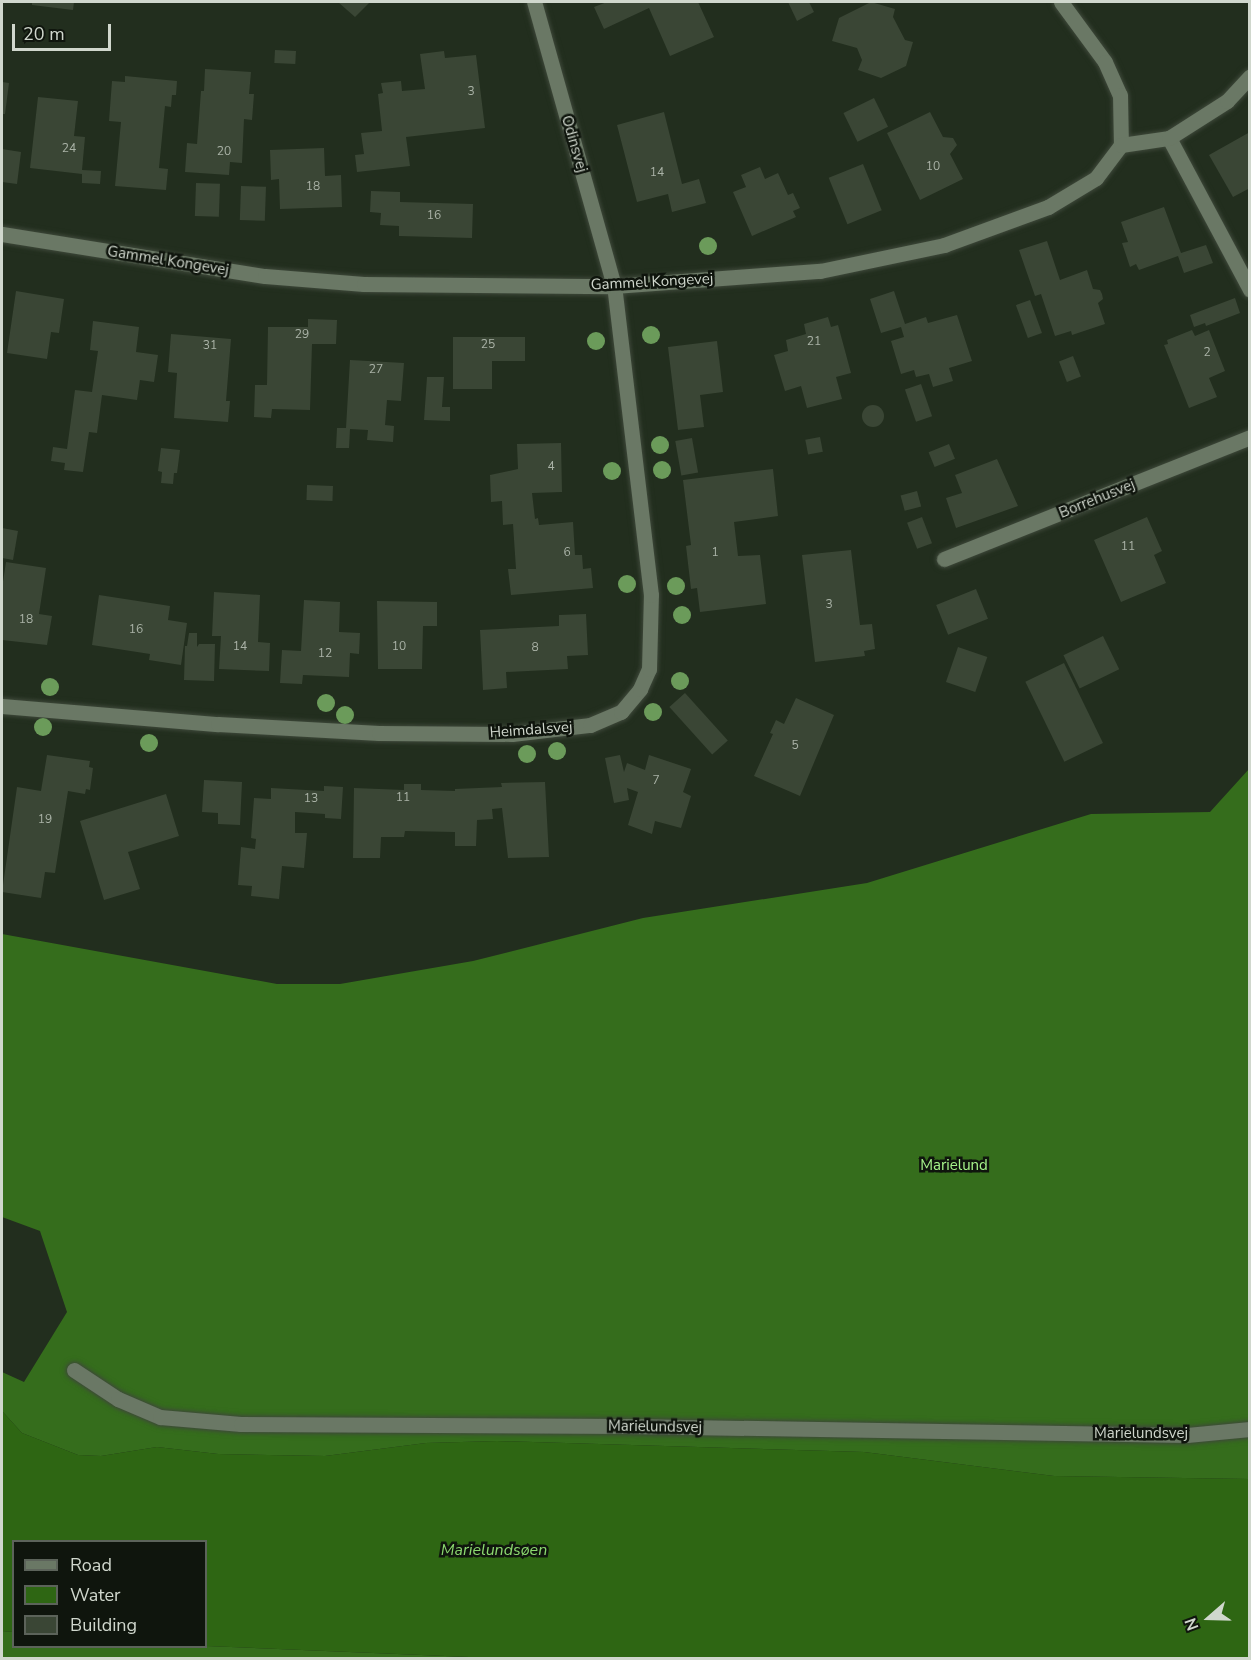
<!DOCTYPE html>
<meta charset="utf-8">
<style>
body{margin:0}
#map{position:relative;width:1251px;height:1660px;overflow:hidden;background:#222e1e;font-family:"Nunito Sans",sans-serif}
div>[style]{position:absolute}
.forest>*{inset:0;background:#356d1c}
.water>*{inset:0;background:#2e6613}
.building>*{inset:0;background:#3a4635;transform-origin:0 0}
.round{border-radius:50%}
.roads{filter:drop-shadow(0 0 2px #3e483a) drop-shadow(0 0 2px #3e483a)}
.street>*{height:15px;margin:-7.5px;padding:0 7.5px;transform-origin:7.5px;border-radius:7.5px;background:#6a7865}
.trees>*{width:18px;height:18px;margin:-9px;border-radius:50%;background:#6b9b5a}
span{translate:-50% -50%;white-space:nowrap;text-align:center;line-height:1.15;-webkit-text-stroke:5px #0f150d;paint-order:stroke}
.number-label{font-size:12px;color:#aab3a7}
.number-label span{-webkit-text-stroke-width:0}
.street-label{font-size:15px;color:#d0d7cd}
.park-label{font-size:15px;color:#a7f48b}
.water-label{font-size:16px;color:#8cd970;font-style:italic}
.frame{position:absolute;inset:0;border:3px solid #d0d7cd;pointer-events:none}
.legend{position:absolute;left:12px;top:1540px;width:195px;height:108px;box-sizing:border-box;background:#0f150d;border:2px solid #5c635a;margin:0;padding:8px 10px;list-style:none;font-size:18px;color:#d0d7cd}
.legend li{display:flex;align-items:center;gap:12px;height:30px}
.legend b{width:30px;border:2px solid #5c635a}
.north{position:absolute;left:1179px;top:1588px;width:60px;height:60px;-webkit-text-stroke:4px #0f150d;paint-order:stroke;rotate:250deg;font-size:16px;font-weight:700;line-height:24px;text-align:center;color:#d0d7cd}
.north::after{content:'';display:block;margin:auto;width:21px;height:27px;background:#d0d7cd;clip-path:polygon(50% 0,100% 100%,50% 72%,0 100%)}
.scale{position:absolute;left:12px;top:24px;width:99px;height:27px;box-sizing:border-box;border:3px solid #d0d7cd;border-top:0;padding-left:8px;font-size:18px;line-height:21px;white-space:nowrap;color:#d0d7cd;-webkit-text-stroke:4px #0f150d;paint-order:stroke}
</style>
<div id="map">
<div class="forest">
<i style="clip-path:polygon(1249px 769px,1249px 1479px,1054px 1476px,864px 1452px,497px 1441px,426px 1443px,325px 1456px,218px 1454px,157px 1447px,101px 1456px,78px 1455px,22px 1433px,2px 1411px,2px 1372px,24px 1382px,67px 1312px,40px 1231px,2px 1217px,2px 934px,277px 984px,340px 984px,473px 961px,643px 918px,867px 883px,1091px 814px,1210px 812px)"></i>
<i style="clip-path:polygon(2px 1631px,13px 1632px,14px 1646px,206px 1646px,493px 1658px,2px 1658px)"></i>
</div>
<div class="water">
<i style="clip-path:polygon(2px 1411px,22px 1433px,78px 1455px,101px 1456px,157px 1447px,218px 1454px,325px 1456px,426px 1443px,497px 1441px,864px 1452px,1054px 1476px,1249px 1479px,1249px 1658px,493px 1658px,206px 1646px,206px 1542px,14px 1542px,13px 1632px,2px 1631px)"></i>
</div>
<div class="building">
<i style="clip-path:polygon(32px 2px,74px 2px,73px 10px,32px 5px)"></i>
<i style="clip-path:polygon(338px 2px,370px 2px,355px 17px)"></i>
<i style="clip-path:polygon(607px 2px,698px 2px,714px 37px,670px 56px,649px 8px,604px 29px,594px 7px)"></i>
<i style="clip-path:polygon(788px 2px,809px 2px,814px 12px,797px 21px)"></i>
<i style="clip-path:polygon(871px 2px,895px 9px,893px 17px,905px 40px,913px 42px,906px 66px,881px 78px,858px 70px,862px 60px,857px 48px,832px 41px,839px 18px)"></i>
<i style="left:275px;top:50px;width:21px;height:13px;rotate:3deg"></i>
<i style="clip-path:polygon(444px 51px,445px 58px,476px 55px,485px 128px,406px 137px,410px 166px,357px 172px,355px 155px,364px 154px,361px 133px,382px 131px,378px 94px,383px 93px,381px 83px,401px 81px,402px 91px,425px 89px,420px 54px)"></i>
<i style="clip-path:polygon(205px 69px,251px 72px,249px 94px,254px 94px,252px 120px,244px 119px,242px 163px,230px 162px,229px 175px,185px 172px,187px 143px,197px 144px,201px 91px,204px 91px)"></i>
<i style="clip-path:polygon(125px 76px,177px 81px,176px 95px,172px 95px,171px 107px,165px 106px,159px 168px,168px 169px,166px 190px,115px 186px,121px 122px,109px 121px,112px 81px,125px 82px)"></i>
<i style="clip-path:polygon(2px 82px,9px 83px,5px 114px,2px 114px)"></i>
<i style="clip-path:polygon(38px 97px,78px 101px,74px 136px,85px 137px,82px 170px,101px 171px,100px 184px,82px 183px,82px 174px,30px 168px)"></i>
<i style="left:874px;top:98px;width:32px;height:34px;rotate:64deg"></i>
<i style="clip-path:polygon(664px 112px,682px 184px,699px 179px,706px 203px,672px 212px,668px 194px,637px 202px,617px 125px)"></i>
<i style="clip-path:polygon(930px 112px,943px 137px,953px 138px,957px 145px,950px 154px,963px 179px,920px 200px,887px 133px)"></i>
<i style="clip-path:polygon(1250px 132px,1250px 188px,1233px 197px,1209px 155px)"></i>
<i style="clip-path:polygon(324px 148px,325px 176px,341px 175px,342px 207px,280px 209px,279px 179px,271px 180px,270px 150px)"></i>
<i style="clip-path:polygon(2px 149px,21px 152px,17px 184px,2px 182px)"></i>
<i style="left:863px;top:164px;width:50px;height:37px;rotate:68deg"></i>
<i style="clip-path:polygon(760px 167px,765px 179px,778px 173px,788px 195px,793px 193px,800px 208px,793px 211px,796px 217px,752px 236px,733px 192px,746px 187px,741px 175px)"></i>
<i style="left:196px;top:183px;width:24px;height:33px;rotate:2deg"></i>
<i style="left:241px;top:186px;width:25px;height:34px;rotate:2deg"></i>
<i style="clip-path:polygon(371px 191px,400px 192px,400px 202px,473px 204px,472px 238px,399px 236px,399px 226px,380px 225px,381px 213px,370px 212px)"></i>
<i style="clip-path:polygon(1164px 207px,1181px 253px,1206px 245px,1213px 263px,1184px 273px,1178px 256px,1139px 270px,1136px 264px,1130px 267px,1122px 243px,1128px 242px,1121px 222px)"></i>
<i style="clip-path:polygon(1047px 241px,1060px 280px,1087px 270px,1093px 289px,1100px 290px,1102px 294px,1103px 299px,1098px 303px,1105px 324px,1072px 335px,1071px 331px,1055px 336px,1041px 294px,1035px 296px,1019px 250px)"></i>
<i style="clip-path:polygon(16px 291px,64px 299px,59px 333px,51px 332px,47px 359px,7px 353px)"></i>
<i style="clip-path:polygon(894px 291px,905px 324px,926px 317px,928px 323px,957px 315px,972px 361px,949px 368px,953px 381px,933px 387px,929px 374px,916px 377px,914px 370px,901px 374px,891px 341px,904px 337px,901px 327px,881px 333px,870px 299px)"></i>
<i style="clip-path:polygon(1235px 298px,1240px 313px,1206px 326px,1205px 323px,1194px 327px,1190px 315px)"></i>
<i style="left:1030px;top:300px;width:35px;height:15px;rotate:70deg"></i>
<i style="clip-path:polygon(828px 317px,831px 327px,838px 325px,851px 373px,836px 377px,842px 399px,807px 408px,801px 386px,785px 391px,774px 355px,788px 351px,786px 340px,806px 334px,804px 324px)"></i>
<i style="clip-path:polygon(308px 319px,337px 320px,336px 344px,312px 344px,310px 410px,272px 409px,271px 418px,254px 417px,255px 385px,267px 385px,268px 327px,308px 327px)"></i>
<i style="clip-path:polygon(93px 321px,139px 327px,136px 352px,158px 355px,154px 382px,140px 380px,137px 400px,102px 395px,97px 433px,89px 432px,83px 472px,64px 470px,65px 463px,51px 461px,53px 447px,67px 449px,75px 390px,92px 392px,98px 351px,90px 350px)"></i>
<i style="clip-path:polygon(1192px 330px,1195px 336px,1209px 330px,1225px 371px,1209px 378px,1217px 397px,1189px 408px,1164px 345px,1168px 344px,1167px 340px)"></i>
<i style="clip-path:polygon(171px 334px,231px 339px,226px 401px,230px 401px,228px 422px,174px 418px,177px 373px,168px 372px)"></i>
<i style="clip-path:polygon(453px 337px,525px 337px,525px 361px,492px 361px,492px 389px,453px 389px)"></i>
<i style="clip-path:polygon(717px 341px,723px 392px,700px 395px,704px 427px,678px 430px,668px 347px)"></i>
<i style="left:1073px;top:356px;width:22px;height:15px;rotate:69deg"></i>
<i style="clip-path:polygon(350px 360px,404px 363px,401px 401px,387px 400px,385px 425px,394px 426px,393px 442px,367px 440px,368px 430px,350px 429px,349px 448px,336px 448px,337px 428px,346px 428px)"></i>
<i style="clip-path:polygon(427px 377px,444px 377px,442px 407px,450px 407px,450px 421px,424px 420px)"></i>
<i style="left:921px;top:384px;width:34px;height:17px;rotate:71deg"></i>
<i class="round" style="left:862px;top:405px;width:22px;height:22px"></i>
<i style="left:820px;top:437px;width:15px;height:15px;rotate:79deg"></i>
<i style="left:692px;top:438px;width:35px;height:17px;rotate:80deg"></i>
<i style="clip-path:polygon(561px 443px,562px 492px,532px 493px,535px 519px,538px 518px,539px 525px,573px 522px,575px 555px,582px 555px,583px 569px,591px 568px,593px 588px,511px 595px,508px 569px,516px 569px,513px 524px,503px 525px,502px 501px,491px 502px,490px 475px,518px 469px,517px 444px)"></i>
<i style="left:949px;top:444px;width:16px;height:22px;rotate:68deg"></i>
<i style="clip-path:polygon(161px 448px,180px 450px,177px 473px,174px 473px,173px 484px,161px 483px,162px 472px,158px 471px)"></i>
<i style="clip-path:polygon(997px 459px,1018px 506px,956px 528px,946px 498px,962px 493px,955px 475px)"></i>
<i style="clip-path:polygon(773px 469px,778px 516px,734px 522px,738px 556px,760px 555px,766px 604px,700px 612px,697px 588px,691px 589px,686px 546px,691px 545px,683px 480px)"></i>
<i style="left:307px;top:485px;width:26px;height:15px;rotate:2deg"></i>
<i style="left:917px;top:491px;width:16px;height:17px;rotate:75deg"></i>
<i style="left:922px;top:517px;width:28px;height:16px;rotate:69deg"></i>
<i style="clip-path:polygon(1147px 517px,1162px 551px,1154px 555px,1166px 583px,1121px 602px,1094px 540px)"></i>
<i style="clip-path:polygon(2px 528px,18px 531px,13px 560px,2px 558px)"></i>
<i style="clip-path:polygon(851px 550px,860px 625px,872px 624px,875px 649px,864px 651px,865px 656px,815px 662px,802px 555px)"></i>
<i style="clip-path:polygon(6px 562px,46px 568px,39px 614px,52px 616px,47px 645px,2px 640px,2px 588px)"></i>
<i style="left:976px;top:589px;width:32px;height:43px;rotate:68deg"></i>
<i style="clip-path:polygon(214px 592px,260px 595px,258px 642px,270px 643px,269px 671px,219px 669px,221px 636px,212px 636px)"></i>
<i style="clip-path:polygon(99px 595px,170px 606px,168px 620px,187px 623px,181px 665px,149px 660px,150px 654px,92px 645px)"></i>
<i style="clip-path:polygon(304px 600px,340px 602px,339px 632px,360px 633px,359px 654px,350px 653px,349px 677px,303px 675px,302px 684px,280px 683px,282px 650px,301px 651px)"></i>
<i style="clip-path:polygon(377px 601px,437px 602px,437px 626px,423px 626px,422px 669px,378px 669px)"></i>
<i style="clip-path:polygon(586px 614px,588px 655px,567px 656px,568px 669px,506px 672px,507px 688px,483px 690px,480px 630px,559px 626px,559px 615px)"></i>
<i style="clip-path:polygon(189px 633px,197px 633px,197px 647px,199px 644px,215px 644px,214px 681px,184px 680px,185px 646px,187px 646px)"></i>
<i style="left:1103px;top:636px;width:37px;height:44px;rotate:64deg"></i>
<i style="left:958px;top:647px;width:31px;height:37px;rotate:19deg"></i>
<i style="left:1064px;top:663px;width:89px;height:43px;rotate:64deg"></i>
<i style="left:685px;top:693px;width:64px;height:21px;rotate:48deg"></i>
<i style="clip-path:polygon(796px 698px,834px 715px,800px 796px,754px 776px,773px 734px,770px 733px,776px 720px,784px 724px)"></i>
<i style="clip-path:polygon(47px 755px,90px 761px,89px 767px,93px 768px,90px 790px,86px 789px,85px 794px,68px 791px,55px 873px,45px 872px,41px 898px,2px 892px,17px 787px,41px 791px)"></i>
<i style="clip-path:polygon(620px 755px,624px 772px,627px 763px,645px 770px,649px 755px,691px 769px,683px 792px,691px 796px,681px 828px,655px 821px,652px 834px,628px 825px,638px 792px,627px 788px,629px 800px,614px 803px,605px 758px)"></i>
<i style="clip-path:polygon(204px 780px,242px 782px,240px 825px,218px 824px,218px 813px,202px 812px)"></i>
<i style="clip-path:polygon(545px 782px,549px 857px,508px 858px,502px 808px,492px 809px,493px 819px,477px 820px,476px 846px,455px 846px,455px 832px,405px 831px,404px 837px,381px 837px,380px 858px,353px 858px,354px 788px,404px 790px,404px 784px,421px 784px,421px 790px,455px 791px,455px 789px,502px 787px,501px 783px)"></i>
<i style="clip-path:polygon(324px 786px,343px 787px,341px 819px,325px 818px,325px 814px,295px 812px,295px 833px,307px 833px,304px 868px,282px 866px,279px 899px,251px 896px,252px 886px,238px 885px,241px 847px,255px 849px,256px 839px,251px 838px,254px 798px,271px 799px,271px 788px,324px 791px)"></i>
<i style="clip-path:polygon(166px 794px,179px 836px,128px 852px,140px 889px,104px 900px,80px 821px)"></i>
</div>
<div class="roads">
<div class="street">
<i style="left:1061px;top:2px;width:74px;rotate:53.7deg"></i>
<i style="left:1105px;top:62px;width:36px;rotate:66deg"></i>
<i style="left:1120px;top:95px;width:50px;rotate:88.9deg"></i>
<i style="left:1169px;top:138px;width:172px;rotate:61.9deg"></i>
<i style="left:2px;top:234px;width:266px;rotate:9.1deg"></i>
<i style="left:265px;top:276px;width:99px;rotate:4.6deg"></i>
<i style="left:364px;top:284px;width:250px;rotate:0.5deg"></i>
<i style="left:614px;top:286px;width:207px;rotate:-4.2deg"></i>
<i style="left:820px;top:271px;width:127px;rotate:-11.8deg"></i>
<i style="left:944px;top:245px;width:111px;rotate:-20.1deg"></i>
<i style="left:1048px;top:207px;width:56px;rotate:-31.1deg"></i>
<i style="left:1096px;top:178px;width:41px;rotate:-52.9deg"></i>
<i style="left:1121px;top:145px;width:49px;rotate:-8.3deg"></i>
<i style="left:1169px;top:138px;width:69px;rotate:-32.5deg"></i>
<i style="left:1227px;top:101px;width:34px;rotate:-47deg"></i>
<i style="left:944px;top:559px;width:329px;rotate:-21.7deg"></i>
<i style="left:2px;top:706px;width:217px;rotate:4.8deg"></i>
<i style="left:218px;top:724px;width:161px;rotate:3.2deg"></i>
<i style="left:379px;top:733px;width:133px;rotate:0.4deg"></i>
<i style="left:512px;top:734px;width:79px;rotate:-6.6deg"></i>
<i style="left:590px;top:725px;width:34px;rotate:-23deg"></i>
<i style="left:621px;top:712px;width:30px;rotate:-50deg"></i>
<i style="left:640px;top:689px;width:22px;rotate:-66deg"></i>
<i style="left:649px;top:669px;width:74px;rotate:-88.5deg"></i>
<i style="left:651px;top:595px;width:311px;rotate:-96.8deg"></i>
<i style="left:614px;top:286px;width:295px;rotate:-105.7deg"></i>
<i style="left:74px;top:1370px;width:53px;rotate:33.4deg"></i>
<i style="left:118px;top:1399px;width:46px;rotate:23.2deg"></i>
<i style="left:160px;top:1417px;width:81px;rotate:4.9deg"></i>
<i style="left:241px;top:1424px;width:385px;rotate:0.3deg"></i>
<i style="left:626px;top:1426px;width:561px;rotate:0.92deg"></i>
<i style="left:1187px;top:1435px;width:63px;rotate:-5.4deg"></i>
</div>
</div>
<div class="trees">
<i style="left:708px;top:246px"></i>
<i style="left:651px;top:335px"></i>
<i style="left:596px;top:341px"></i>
<i style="left:660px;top:445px"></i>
<i style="left:662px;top:470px"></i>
<i style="left:612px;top:471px"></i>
<i style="left:627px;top:584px"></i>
<i style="left:676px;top:586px"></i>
<i style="left:682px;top:615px"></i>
<i style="left:680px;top:681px"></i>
<i style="left:50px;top:687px"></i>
<i style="left:326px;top:703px"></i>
<i style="left:653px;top:712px"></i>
<i style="left:345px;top:715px"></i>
<i style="left:43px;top:727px"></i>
<i style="left:149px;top:743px"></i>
<i style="left:557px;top:751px"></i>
<i style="left:527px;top:754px"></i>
</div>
<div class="number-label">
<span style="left:471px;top:92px">3</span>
<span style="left:69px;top:149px">24</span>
<span style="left:224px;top:152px">20</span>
<span style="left:933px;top:167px">10</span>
<span style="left:657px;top:173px">14</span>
<span style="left:313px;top:187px">18</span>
<span style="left:434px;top:216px">16</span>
<span style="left:302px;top:335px">29</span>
<span style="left:814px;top:342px">21</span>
<span style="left:488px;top:345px">25</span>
<span style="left:210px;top:346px">31</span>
<span style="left:1207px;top:353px">2</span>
<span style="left:376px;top:370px">27</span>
<span style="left:551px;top:467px">4</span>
<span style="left:1128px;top:547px">11</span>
<span style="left:567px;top:553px">6</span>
<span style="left:715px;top:553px">1</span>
<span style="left:829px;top:605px">3</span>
<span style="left:26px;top:620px">18</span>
<span style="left:136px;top:630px">16</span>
<span style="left:240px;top:647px">14</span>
<span style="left:399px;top:647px">10</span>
<span style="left:535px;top:648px">8</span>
<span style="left:325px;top:654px">12</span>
<span style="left:795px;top:746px">5</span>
<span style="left:656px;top:781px">7</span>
<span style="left:403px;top:798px">11</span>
<span style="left:311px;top:799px">13</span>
<span style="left:45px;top:820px">19</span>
</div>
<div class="street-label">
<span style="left:574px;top:144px;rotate:74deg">Odinsvej</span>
<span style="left:168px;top:261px;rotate:9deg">Gammel Kongevej</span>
<span style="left:652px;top:282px;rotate:-3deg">Gammel Kongevej</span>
<span style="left:1097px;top:499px;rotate:-22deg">Borrehusvej</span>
<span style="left:531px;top:730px;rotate:-4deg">Heimdalsvej</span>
<span style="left:655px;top:1427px;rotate:1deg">Marielundsvej</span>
<span style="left:1141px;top:1434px">Marielundsvej</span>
</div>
<div class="park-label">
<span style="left:954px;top:1166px">Marielund</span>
</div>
<div class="water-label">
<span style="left:494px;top:1550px">Marielundsøen</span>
</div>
<div class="frame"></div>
<ul class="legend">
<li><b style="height:8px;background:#6a7865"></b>Road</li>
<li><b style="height:16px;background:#2e6613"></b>Water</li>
<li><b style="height:16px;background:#3a4635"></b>Building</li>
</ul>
<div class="north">N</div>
<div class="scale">20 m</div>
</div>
